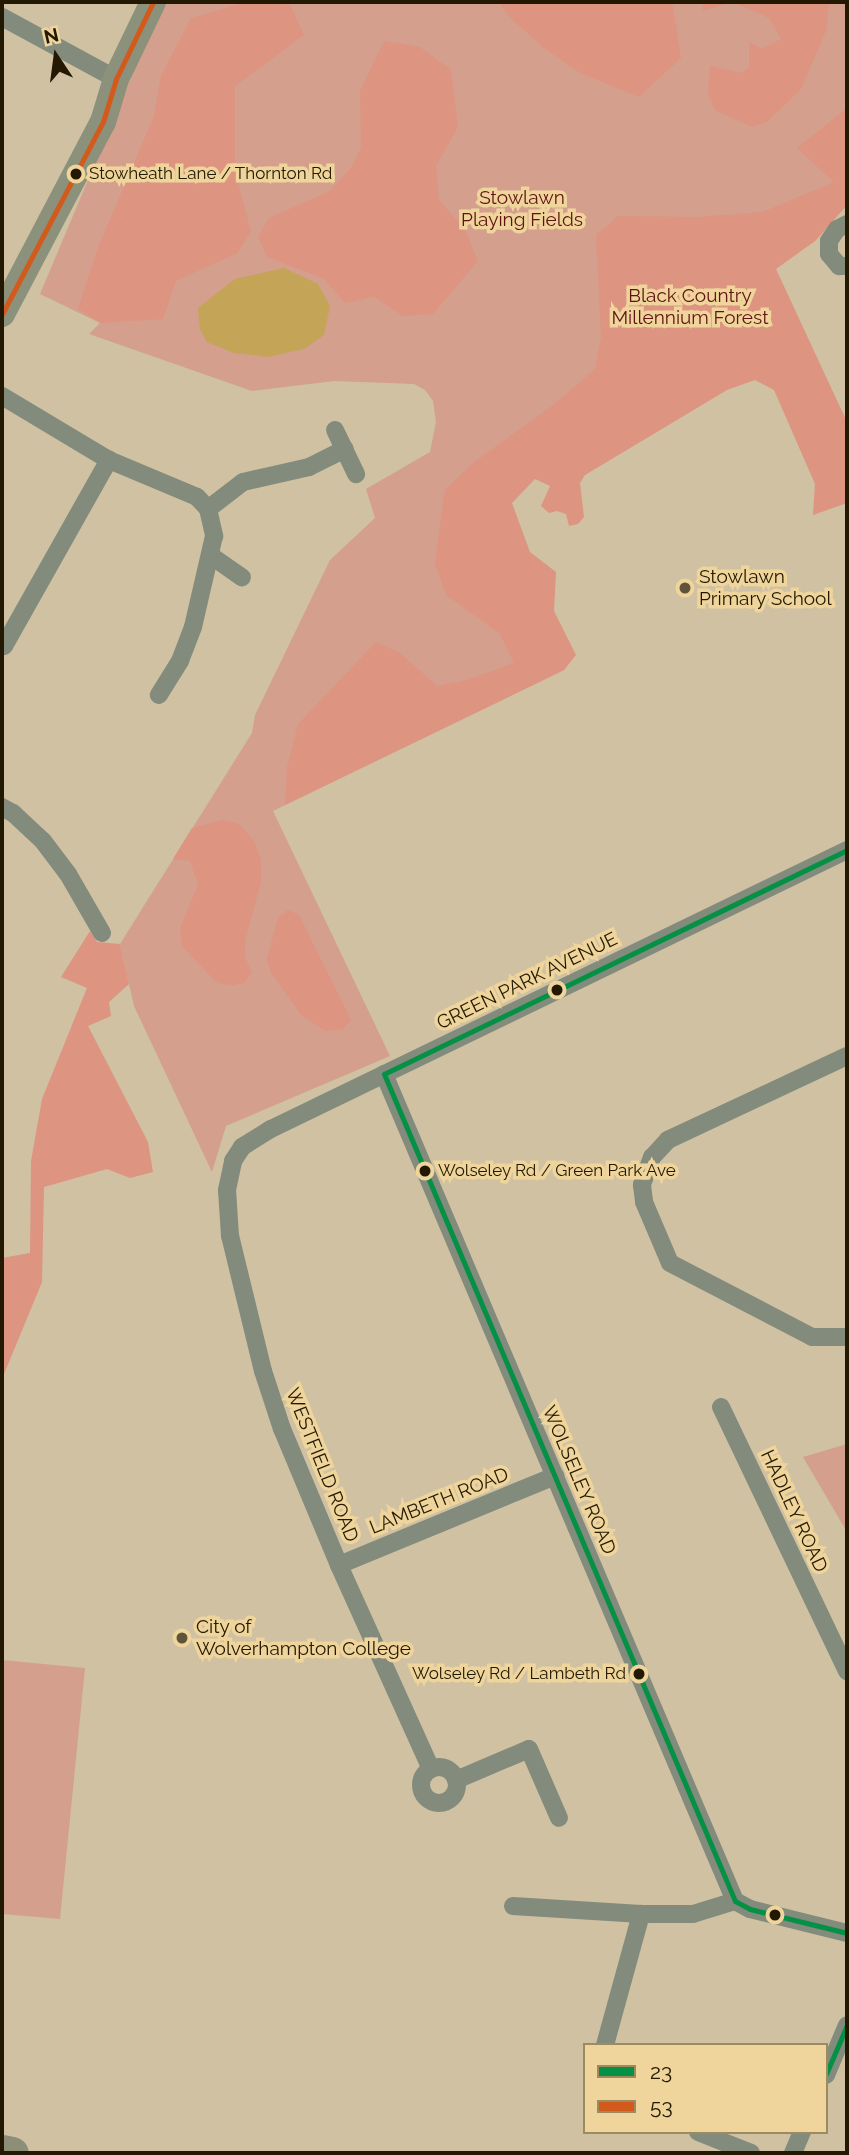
<!DOCTYPE html>
<style>
body{margin:0}
#map{position:relative;width:849px;height:2155px;overflow:hidden;background:#cfc1a2;font-family:Raleway,sans-serif}
div>[style]{position:absolute}
.green>*{inset:0;background:#d49f8d}
.forest>*{inset:0;background:#dd9481}
.water>*{inset:0;background:#c4a457}
.street>*{height:18px;margin:-9px;padding:0 9px;transform-origin:9px;border-radius:9px;background:#828b7c}
.street>.ring{margin:-9px;padding:0;box-sizing:content-box;background:none;border:18px solid #828b7c;border-radius:50%}
.secondary>*{height:26px;margin:-13px;padding:0 13px;transform-origin:13px;border-radius:13px;background:#8c917c}
.highway>*{height:33px;margin:-16.5px;padding:0 16.5px;transform-origin:16.5px;border-radius:16.5px;background:#8d8e78}
.bus-1>*{height:5px;margin:-2.5px;padding:0 2.5px;transform-origin:2.5px;border-radius:2.5px;background:#059145}
.bus-2>*{height:5px;margin:-2.5px;padding:0 2.5px;transform-origin:2.5px;border-radius:2.5px;background:#d35a1d}
.dots>*{width:19px;height:19px;translate:-50% -50%;box-sizing:border-box;border:4px solid #efd59c;border-radius:50%}
span{translate:-50% -50%;white-space:nowrap;text-align:center;line-height:1.15;-webkit-text-stroke:7px #efd59c;paint-order:stroke}
.bus-label{font-size:17px;color:#231903}
.left{translate:0 -50%;text-align:left}
.right{translate:-100% -50%;text-align:right}
.park-label{font-size:19px;color:#601313}
.poi-label{font-size:19px;color:#231903}
.street-label{font-size:19px;color:#231903}
.frame{position:absolute;inset:0;border:4px solid #231903;pointer-events:none}
.legend{position:absolute;left:583px;top:2043px;width:245px;height:91px;box-sizing:border-box;background:#efd59c;border:2px solid #9d8a5f;margin:0;padding:9px 12px;list-style:none;font-size:21px;color:#231903}
.legend li{display:flex;align-items:center;gap:14px;height:35px}
.legend b{width:35px;border:2px solid #9d8a5f}
.north{position:absolute;left:21px;top:21px;width:70px;height:70px;-webkit-text-stroke:5px #efd59c;paint-order:stroke;rotate:347deg;font-size:19px;font-weight:700;line-height:28px;text-align:center;color:#231903}
.north::after{content:'';display:block;margin:auto;width:24px;height:32px;background:#231903;clip-path:polygon(50% 0,100% 100%,50% 72%,0 100%)}
</style>
<div id="map">
<div class="green">
<i style="clip-path:polygon(163px 2px,847px 2px,847px 205px,815px 241px,775px 268px,483px 507px,564px 670px,273px 811px,390px 1056px,226px 1126px,212px 1172px,134px 1006px,120px 944px,252px 733px,255px 715px,330px 560px,375px 518px,366px 489px,430px 452px,436px 422px,433px 401px,425px 390px,414px 384px,334px 381px,252px 391px,89px 334px,100px 323px,40px 294px)"></i>
<i style="clip-path:polygon(847px 1444px,847px 1532px,803px 1457px)"></i>
<i style="clip-path:polygon(2px 1660px,85px 1668px,60px 1919px,2px 1914px)"></i>
</div>
<div class="forest">
<i style="clip-path:polygon(246px 2px,290px 5px,304px 35px,235px 86px,235px 171px,251px 232px,237px 253px,176px 281px,163px 319px,101px 323px,78px 309px,97px 250px,154px 116px,161px 76px,191px 18px)"></i>
<i style="clip-path:polygon(499px 2px,672px 2px,681px 58px,639px 97px,580px 73px,544px 48px,509px 17px)"></i>
<i style="clip-path:polygon(702px 2px,829px 2px,826px 31px,801px 89px,767px 122px,752px 127px,715px 110px,708px 94px,710px 66px,742px 73px,749px 68px,749px 42px,762px 49px,781px 39px,769px 18px,733px 2px,703px 11px)"></i>
<i style="clip-path:polygon(384px 41px,420px 47px,451px 70px,458px 127px,436px 166px,439px 200px,465px 230px,478px 261px,433px 314px,403px 316px,374px 297px,345px 303px,323px 278px,267px 257px,258px 237px,269px 218px,330px 191px,353px 165px,361px 147px,360px 91px)"></i>
<i style="clip-path:polygon(847px 108px,847px 205px,815px 241px,776px 269px,847px 422px,847px 503px,813px 515px,815px 484px,774px 390px,755px 380px,727px 390px,585px 475px,580px 483px,584px 517px,578px 524px,569px 526px,566px 514px,557px 511px,549px 513px,541px 506px,550px 486px,535px 479px,512px 503px,530px 552px,556px 572px,554px 611px,576px 655px,564px 670px,285px 805px,287px 768px,298px 724px,376px 642px,400px 653px,437px 686px,464px 681px,514px 663px,500px 634px,446px 595px,435px 563px,445px 490px,473px 463px,552px 406px,595px 369px,601px 337px,596px 235px,618px 216px,698px 217px,763px 212px,834px 182px,797px 148px)"></i>
<i style="clip-path:polygon(223px 820px,239px 824px,255px 842px,261px 861px,261px 882px,245px 941px,245px 957px,252px 973px,244px 983px,232px 985px,217px 983px,182px 946px,180px 928px,198px 885px,190px 861px,173px 859px,192px 828px)"></i>
<i style="clip-path:polygon(288px 910px,299px 915px,351px 1020px,343px 1029px,326px 1031px,302px 1016px,271px 973px,267px 959px,278px 918px)"></i>
<i style="clip-path:polygon(90px 931px,97px 942px,120px 944px,129px 984px,109px 1002px,111px 1016px,88px 1026px,148px 1142px,153px 1172px,130px 1178px,107px 1169px,44px 1187px,42px 1282px,2px 1379px,2px 1258px,30px 1253px,31px 1161px,42px 1099px,87px 988px,61px 977px)"></i>
</div>
<div class="water">
<i style="clip-path:polygon(284px 268px,318px 284px,330px 306px,324px 335px,304px 349px,268px 357px,234px 353px,207px 342px,200px 329px,198px 308px,235px 279px)"></i>
</div>
<div class="street">
<i style="left:2px;top:17px;width:130px;rotate:28.5deg"></i>
<i style="left:847px;top:224px;width:11px;rotate:153deg"></i>
<i style="left:837px;top:229px;width:14px;rotate:124deg"></i>
<i style="left:829px;top:241px;width:13px;rotate:90deg"></i>
<i style="left:829px;top:254px;width:16px;rotate:50deg"></i>
<i style="left:839px;top:266px;width:8px"></i>
<i style="left:2px;top:396px;width:125px;rotate:30.9deg"></i>
<i style="left:109px;top:460px;width:95px;rotate:22.8deg"></i>
<i style="left:197px;top:497px;width:16px;rotate:47deg"></i>
<i style="left:208px;top:509px;width:28px;rotate:77deg"></i>
<i style="left:214px;top:536px;width:93px;rotate:103deg"></i>
<i style="left:193px;top:627px;width:36px;rotate:111deg"></i>
<i style="left:180px;top:661px;width:40px;rotate:122deg"></i>
<i style="left:335px;top:430px;width:49px;rotate:64.5deg"></i>
<i style="left:208px;top:509px;width:44px;rotate:-37.6deg"></i>
<i style="left:243px;top:482px;width:68px;rotate:-12.8deg"></i>
<i style="left:309px;top:467px;width:40px;rotate:-26.6deg"></i>
<i style="left:210px;top:555px;width:39px;rotate:35deg"></i>
<i style="left:4px;top:646px;width:214px;rotate:-60.6deg"></i>
<i style="left:2px;top:807px;width:13px;rotate:29deg"></i>
<i style="left:13px;top:813px;width:41px;rotate:43deg"></i>
<i style="left:43px;top:841px;width:41px;rotate:52.9deg"></i>
<i style="left:68px;top:874px;width:68px;rotate:60deg"></i>
<i style="left:847px;top:1056px;width:198px;rotate:154.9deg"></i>
<i style="left:668px;top:1140px;width:23px;rotate:133deg"></i>
<i style="left:652px;top:1157px;width:30px;rotate:110deg"></i>
<i style="left:642px;top:1185px;width:17px;rotate:83deg"></i>
<i style="left:644px;top:1202px;width:66px;rotate:66.9deg"></i>
<i style="left:670px;top:1263px;width:160px;rotate:27.5deg"></i>
<i style="left:812px;top:1337px;width:35px"></i>
<i style="left:384px;top:1074px;width:898px;rotate:67deg"></i>
<i style="left:721px;top:1407px;width:293px;rotate:64.5deg"></i>
<i style="left:339px;top:1565px;width:234px;rotate:-22.4deg"></i>
<i class="ring" style="left:421px;top:1767px;width:18px;height:18px"></i>
<i style="left:431px;top:1769px;width:224px;rotate:-114.3deg"></i>
<i style="left:339px;top:1565px;width:147px;rotate:-112.7deg"></i>
<i style="left:282px;top:1429px;width:61px;rotate:-108.1deg"></i>
<i style="left:263px;top:1371px;width:139px;rotate:-103.7deg"></i>
<i style="left:230px;top:1236px;width:46px;rotate:-93.7deg"></i>
<i style="left:227px;top:1190px;width:30px;rotate:-78deg"></i>
<i style="left:233px;top:1161px;width:17px;rotate:-57deg"></i>
<i style="left:242px;top:1147px;width:34px;rotate:-32deg"></i>
<i style="left:271px;top:1129px;width:640px;rotate:-25.84deg"></i>
<i style="left:456px;top:1780px;width:79px;rotate:-23deg"></i>
<i style="left:529px;top:1749px;width:75px;rotate:66.5deg"></i>
<i style="left:513px;top:1906px;width:128px;rotate:3.6deg"></i>
<i style="left:641px;top:1914px;width:52px"></i>
<i style="left:693px;top:1914px;width:44px;rotate:-17.2deg"></i>
<i style="left:735px;top:1901px;width:17px;rotate:28deg"></i>
<i style="left:750px;top:1909px;width:100px;rotate:13.9deg"></i>
<i style="left:605px;top:2045px;width:136px;rotate:-74.6deg"></i>
<i style="left:826px;top:2075px;width:54px;rotate:-67.2deg"></i>
<i style="left:698px;top:2132px;width:57px;rotate:21.6deg"></i>
<i style="left:793px;top:2153px;width:23px;rotate:-67deg"></i>
</div>
<div class="secondary">
<i style="left:2px;top:314px;width:217px;rotate:-62.3deg"></i>
<i style="left:103px;top:122px;width:45px;rotate:-73.2deg"></i>
<i style="left:116px;top:79px;width:85px;rotate:-64.3deg"></i>
</div>
<div class="highway">
<i style="left:2px;top:2151px;width:10px;rotate:11deg"></i>
</div>
<div class="bus-1">
<i style="left:847px;top:850px;width:514px;rotate:154.18deg"></i>
<i style="left:384px;top:1074px;width:898px;rotate:67deg"></i>
<i style="left:735px;top:1901px;width:17px;rotate:28deg"></i>
<i style="left:750px;top:1909px;width:100px;rotate:13.9deg"></i>
<i style="left:826px;top:2074px;width:53px;rotate:-66.8deg"></i>
</div>
<div class="bus-2">
<i style="left:2px;top:314px;width:217px;rotate:-62.3deg"></i>
<i style="left:103px;top:122px;width:45px;rotate:-73.2deg"></i>
<i style="left:116px;top:79px;width:85px;rotate:-64.3deg"></i>
</div>
<div class="dots">
<i style="left:76px;top:174px;background:#231903"></i>
<i style="left:685px;top:588px;background:#5f543b"></i>
<i style="left:557px;top:990px;background:#231903"></i>
<i style="left:425px;top:1171px;background:#231903"></i>
<i style="left:182px;top:1638px;background:#5f543b"></i>
<i style="left:639px;top:1674px;background:#231903"></i>
<i style="left:775px;top:1915px;background:#231903"></i>
</div>
<div class="bus-label">
<span class="left" style="left:89px;top:174px">Stowheath Lane / Thornton Rd</span>
<span class="left" style="left:438px;top:1171px">Wolseley Rd / Green Park Ave</span>
<span class="right" style="left:626px;top:1674px">Wolseley Rd / Lambeth Rd</span>
</div>
<div class="park-label">
<span style="left:522px;top:209px">Stowlawn<br>Playing Fields</span>
<span style="left:690px;top:307px">Black Country<br>Millennium Forest</span>
</div>
<div class="poi-label">
<span class="left" style="left:699px;top:588px">Stowlawn<br>Primary School</span>
<span class="left" style="left:196px;top:1638px">City of<br>Wolverhampton College</span>
</div>
<div class="street-label">
<span style="left:527px;top:981px;rotate:-26deg">GREEN PARK AVENUE</span>
<span style="left:322px;top:1465px;rotate:68deg">WESTFIELD ROAD</span>
<span style="left:579px;top:1480px;rotate:67deg">WOLSELEY ROAD</span>
<span style="left:439px;top:1501px;rotate:-22deg">LAMBETH ROAD</span>
<span style="left:794px;top:1511px;rotate:65deg">HADLEY ROAD</span>
</div>
<div class="frame"></div>
<ul class="legend">
<li><b style="height:9px;background:#059145"></b>23</li>
<li><b style="height:9px;background:#d35a1d"></b>53</li>
</ul>
<div class="north">N</div>
</div>
